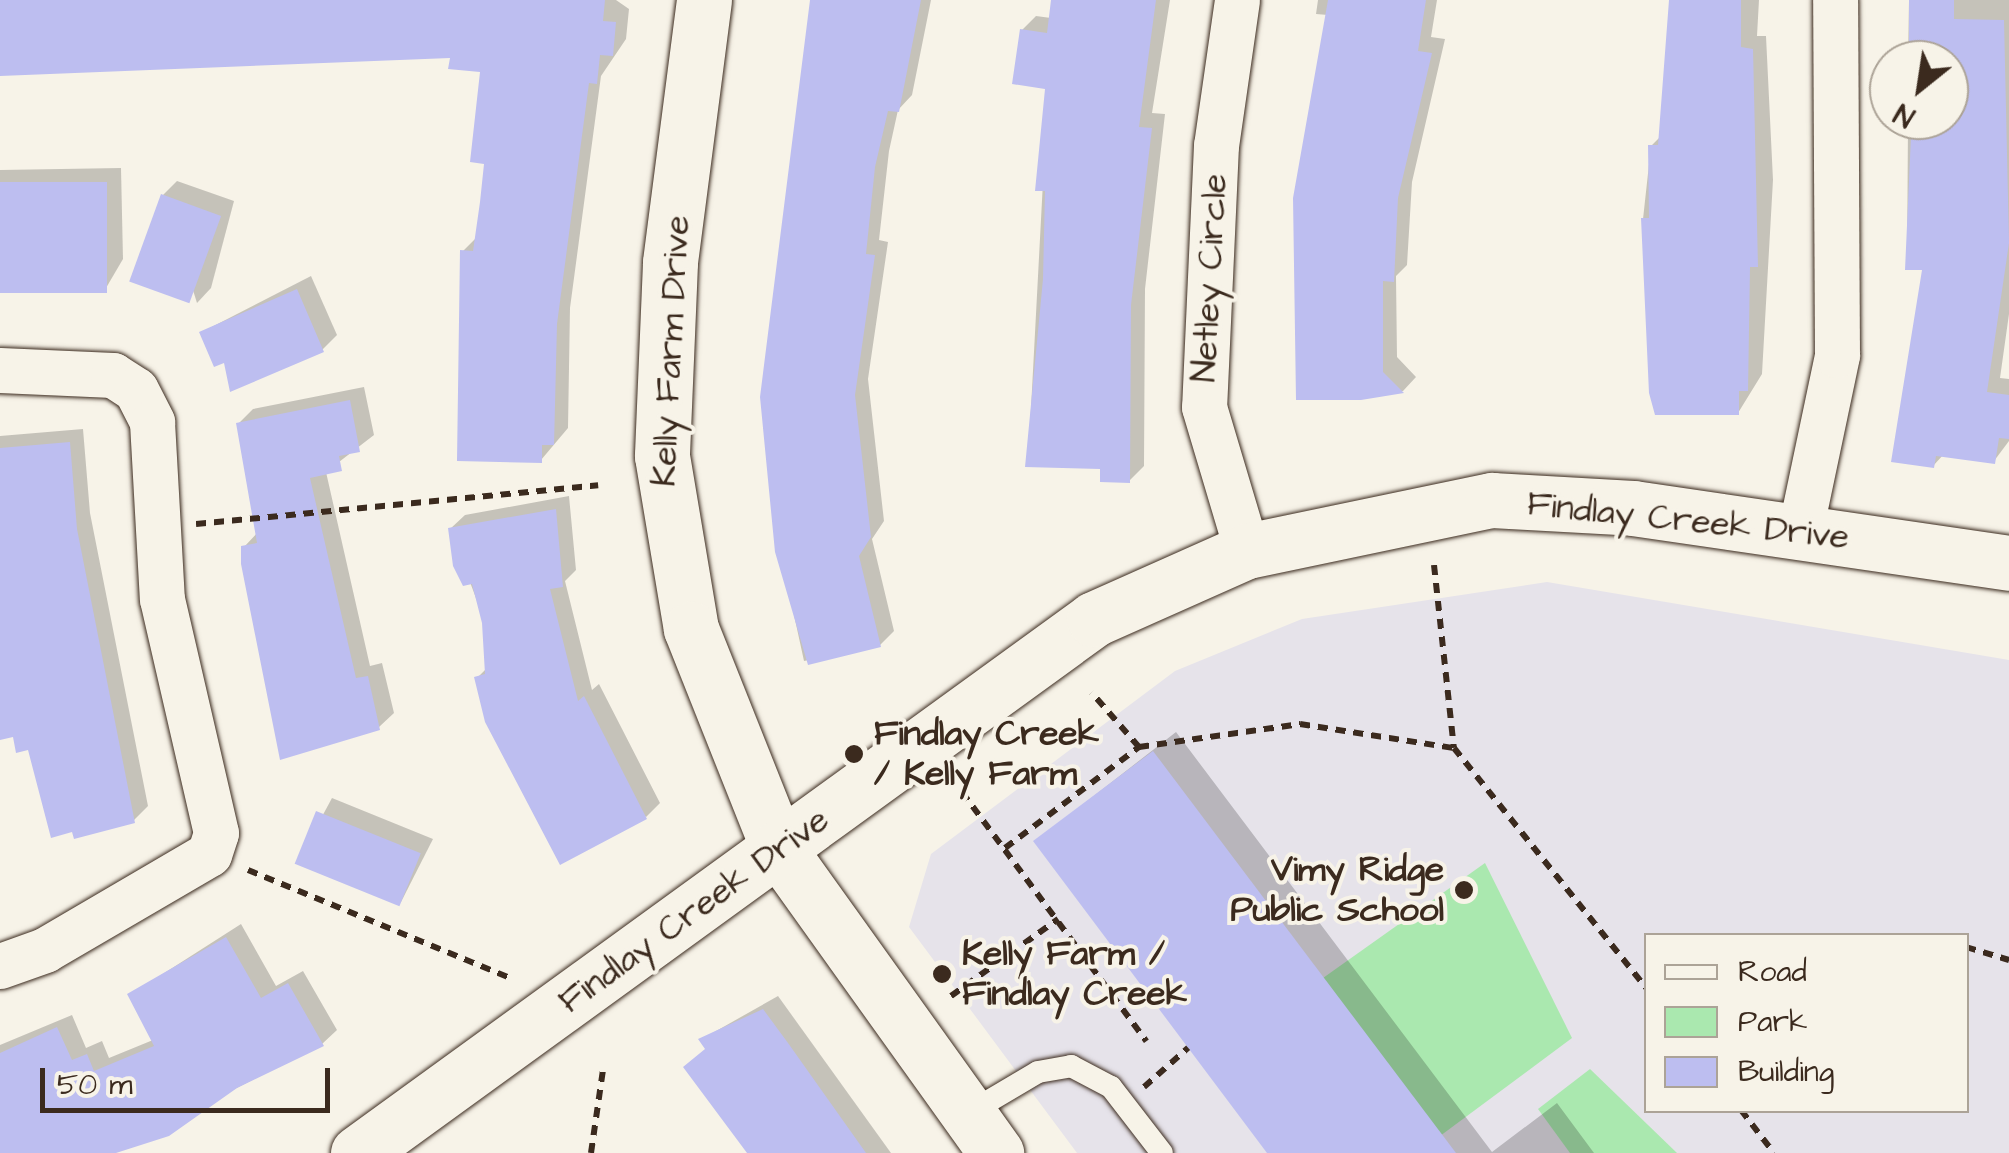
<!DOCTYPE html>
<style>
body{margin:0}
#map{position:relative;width:2009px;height:1153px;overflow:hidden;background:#f7f3e8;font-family:"Architects Daughter",sans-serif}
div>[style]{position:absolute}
.built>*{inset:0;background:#e6e3ea}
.green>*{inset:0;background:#aae8af}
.shadow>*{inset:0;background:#0003}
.building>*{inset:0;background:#bdbef0;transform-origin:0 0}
.path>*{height:6px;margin-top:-3px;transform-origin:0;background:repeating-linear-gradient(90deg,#3b2a1e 0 10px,transparent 0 18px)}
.roads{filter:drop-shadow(0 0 2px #3b2a1e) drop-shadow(0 0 2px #3b2a1e)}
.service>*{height:22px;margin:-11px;padding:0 11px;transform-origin:11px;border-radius:11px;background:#f7f3e8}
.minor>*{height:45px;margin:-22.5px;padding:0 22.5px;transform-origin:22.5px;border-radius:22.5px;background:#f7f3e8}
.tertiary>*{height:55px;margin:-27.5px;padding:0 27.5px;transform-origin:27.5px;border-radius:27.5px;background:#f7f3e8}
.dots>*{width:28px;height:28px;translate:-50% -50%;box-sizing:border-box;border:5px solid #f7f3e8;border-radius:50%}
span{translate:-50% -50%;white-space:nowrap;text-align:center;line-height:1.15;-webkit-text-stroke:8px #f7f3e8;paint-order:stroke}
.street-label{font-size:35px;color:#3b2a1e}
.poi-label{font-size:35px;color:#3b2a1e;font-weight:700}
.left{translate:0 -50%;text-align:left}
.right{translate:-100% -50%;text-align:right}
.legend{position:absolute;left:1644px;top:933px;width:325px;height:180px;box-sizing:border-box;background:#f7f3e8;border:2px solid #aca397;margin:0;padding:12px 18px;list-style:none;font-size:30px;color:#3b2a1e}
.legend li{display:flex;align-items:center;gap:20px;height:50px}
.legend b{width:50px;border:2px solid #aca397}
.north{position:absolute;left:1869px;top:40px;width:100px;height:100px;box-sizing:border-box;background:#f7f3e8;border:2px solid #aca397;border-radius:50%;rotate:210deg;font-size:28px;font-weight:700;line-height:40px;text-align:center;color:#3b2a1e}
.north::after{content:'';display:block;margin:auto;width:35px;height:45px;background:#3b2a1e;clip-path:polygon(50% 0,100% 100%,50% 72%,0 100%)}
.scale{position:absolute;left:40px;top:1068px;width:290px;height:45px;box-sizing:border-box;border:5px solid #3b2a1e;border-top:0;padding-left:12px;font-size:30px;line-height:35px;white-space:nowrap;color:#3b2a1e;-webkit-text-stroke:8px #f7f3e8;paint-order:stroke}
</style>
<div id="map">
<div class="built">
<i style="clip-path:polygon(evenodd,1547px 582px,2009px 660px,2009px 1153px,1077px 1153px,909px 927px,931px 854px,1175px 671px,1302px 619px,1547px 582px,1646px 936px,1966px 936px,1966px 1110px,1646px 1110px,1646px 936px)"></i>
</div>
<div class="green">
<i style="clip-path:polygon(1485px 863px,1572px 1038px,1440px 1136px,1323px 978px)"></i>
<i style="clip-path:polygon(1590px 1069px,1677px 1153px,1570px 1153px,1538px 1109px)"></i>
</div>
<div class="shadow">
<i style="clip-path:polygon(457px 0,616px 0,629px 9px,626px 39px,601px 76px,570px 308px,568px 428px,541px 460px,463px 251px,477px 237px,487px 161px,483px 70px)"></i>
<i style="clip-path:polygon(811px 0,931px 0,912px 95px,898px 110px,889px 151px,879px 240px,888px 242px,868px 379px,884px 521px,872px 539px,894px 631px,880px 645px,804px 661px,774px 523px)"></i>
<i style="clip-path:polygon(1054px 0,1170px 0,1152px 113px,1165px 114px,1145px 289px,1144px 466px,1129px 481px,1103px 466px,1028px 465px,1048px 87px,1022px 30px,1036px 16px,1051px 18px)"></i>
<i style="clip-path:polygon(1318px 0,1437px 0,1431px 37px,1445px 39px,1412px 182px,1407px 265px,1396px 276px,1397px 357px,1416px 377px,1403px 391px,1298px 397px,1328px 15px,1316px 14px)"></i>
<i style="clip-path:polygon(1670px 0,1759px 0,1757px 36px,1766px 36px,1773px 180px,1762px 374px,1738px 413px,1643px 219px,1651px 146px,1661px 136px)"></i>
<i style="clip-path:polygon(1909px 0,2009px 0,2009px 314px,2000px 378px,2009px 379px,2009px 441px,1994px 461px,1944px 454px,1933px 466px,1925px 268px,1907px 268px,1908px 120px,1949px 120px,1949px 60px,1908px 60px)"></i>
<i style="clip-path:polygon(121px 168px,123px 259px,106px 288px,0 289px,0 170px)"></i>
<i style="clip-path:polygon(177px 181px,234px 201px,211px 288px,197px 303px,163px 195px)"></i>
<i style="clip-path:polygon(311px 276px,337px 335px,322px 350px,226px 360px,202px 332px)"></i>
<i style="clip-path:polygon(364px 387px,374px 435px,326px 472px,370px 666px,382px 663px,394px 713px,379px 727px,244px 547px,258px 532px,239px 423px,253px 409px)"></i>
<i style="clip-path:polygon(83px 429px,90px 513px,148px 806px,134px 820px,30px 747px,0 709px,0 436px)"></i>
<i style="clip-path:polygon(569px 496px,576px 570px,565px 581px,592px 690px,599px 684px,660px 803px,646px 817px,477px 678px,487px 668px,485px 622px,450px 529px,465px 515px)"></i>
<i style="clip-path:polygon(1176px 732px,1492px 1152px,1557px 1103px,1594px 1153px,1270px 1153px,1036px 841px)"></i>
<i style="clip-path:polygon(332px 798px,433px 839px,401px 902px,305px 848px)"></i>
<i style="clip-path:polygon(241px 924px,276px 986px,303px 971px,337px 1030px,322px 1044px,111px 1153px,0 1153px,0 1045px,72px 1015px,86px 1048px,102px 1041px,109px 1058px,153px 1040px,130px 995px)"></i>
<i style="clip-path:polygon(778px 996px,891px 1153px,750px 1153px,702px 1039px)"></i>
</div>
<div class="building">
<i style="clip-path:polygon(0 0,605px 0,603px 21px,616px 22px,613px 56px,600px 55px,597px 84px,589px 83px,557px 324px,554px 445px,542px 445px,542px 463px,457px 461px,460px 250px,473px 251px,480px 202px,484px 164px,470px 162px,480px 72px,448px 69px,450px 58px,0 76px)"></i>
<i style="clip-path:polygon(810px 0,921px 0,899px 112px,888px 111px,875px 167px,866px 254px,875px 255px,855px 395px,871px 537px,859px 556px,881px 647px,808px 665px,775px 552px,760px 397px)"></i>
<i style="clip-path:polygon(1051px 0,1156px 0,1139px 127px,1152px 128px,1131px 305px,1130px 483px,1100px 482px,1100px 469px,1025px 467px,1043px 279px,1045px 191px,1035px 191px,1045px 89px,1012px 84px,1020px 29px,1047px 33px)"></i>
<i style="clip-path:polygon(1328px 0,1426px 0,1418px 51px,1432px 53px,1398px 198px,1394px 282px,1383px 281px,1383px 372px,1404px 393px,1361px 400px,1296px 400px,1293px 198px)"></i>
<i style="clip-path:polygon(1669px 0,1741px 0,1741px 47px,1753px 49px,1758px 267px,1750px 267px,1748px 391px,1739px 391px,1739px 415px,1655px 415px,1649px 393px,1641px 218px,1649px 218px,1648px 145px,1658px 145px)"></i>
<i style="clip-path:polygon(1909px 0,1954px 0,1954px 19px,2004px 20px,2009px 243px,1987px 392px,2009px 395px,2009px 439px,1999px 438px,1995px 464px,1936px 456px,1934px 468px,1891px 462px,1922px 270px,1905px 270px,1911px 136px,1918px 120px,1949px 120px,1949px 60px,1909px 60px)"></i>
<i style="left:0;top:182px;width:107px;height:111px"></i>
<i style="left:161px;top:194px;width:64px;height:93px;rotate:20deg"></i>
<i style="clip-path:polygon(297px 289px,324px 352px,230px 392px,224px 363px,214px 367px,199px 332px)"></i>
<i style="clip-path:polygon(350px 400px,360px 452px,339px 456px,342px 471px,310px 478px,356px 678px,368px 676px,380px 730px,280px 760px,241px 564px,241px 546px,257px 543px,236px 423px)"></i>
<i style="clip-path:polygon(70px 442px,77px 529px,135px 823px,74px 839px,72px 832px,51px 838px,28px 750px,16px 753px,13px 737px,0 740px,0 448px)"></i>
<i style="clip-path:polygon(556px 509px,563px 587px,550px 589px,578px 701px,584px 696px,647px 819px,560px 865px,485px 722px,474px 677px,485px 674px,482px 623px,472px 584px,463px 586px,453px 566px,448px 528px)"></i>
<i style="clip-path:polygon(1153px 751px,1456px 1153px,1267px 1153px,1033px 841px)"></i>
<i style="left:316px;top:811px;width:113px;height:57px;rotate:22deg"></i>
<i style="clip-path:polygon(226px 937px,261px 998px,288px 983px,324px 1046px,237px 1088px,169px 1136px,116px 1153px,0 1153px,0 1053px,57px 1027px,72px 1060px,87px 1054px,94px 1071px,154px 1046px,127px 994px)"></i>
<i style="clip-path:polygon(763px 1009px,788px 1043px,866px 1153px,747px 1153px,683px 1067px,705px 1049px,698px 1039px)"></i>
</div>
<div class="path">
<i style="left:196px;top:524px;width:404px;rotate:-5.5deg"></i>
<i style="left:1434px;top:565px;width:184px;rotate:83.8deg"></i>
<i style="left:1139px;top:747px;width:163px;rotate:-8.1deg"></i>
<i style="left:1300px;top:724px;width:156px;rotate:8.9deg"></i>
<i style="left:1454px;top:748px;width:307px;rotate:51.3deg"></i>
<i style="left:962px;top:792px;width:310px;rotate:53.5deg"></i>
<i style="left:1005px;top:848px;width:168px;rotate:-37deg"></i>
<i style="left:1139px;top:747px;width:72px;rotate:-131deg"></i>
<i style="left:248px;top:870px;width:283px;rotate:22.4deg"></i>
<i style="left:1925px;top:936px;width:2px"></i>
<i style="left:1966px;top:947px;width:45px;rotate:16.8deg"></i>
<i style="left:951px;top:996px;width:132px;rotate:-35.7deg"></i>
<i style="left:1144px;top:1087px;width:59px;rotate:-41.6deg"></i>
<i style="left:1741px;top:1110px;width:54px;rotate:52.5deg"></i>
<i style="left:591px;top:1153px;width:84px;rotate:-81.8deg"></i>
</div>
<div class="roads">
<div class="service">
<i style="left:967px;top:1114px;width:82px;rotate:-30.6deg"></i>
<i style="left:1038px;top:1072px;width:34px;rotate:-10deg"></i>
<i style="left:1071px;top:1066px;width:45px;rotate:27.7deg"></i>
<i style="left:1111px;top:1087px;width:83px;rotate:52.3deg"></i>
</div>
<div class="minor">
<i style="left:1237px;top:0;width:147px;rotate:98.2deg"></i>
<i style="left:1216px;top:145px;width:262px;rotate:92.6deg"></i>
<i style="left:1204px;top:407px;width:150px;rotate:73.4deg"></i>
<i style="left:0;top:370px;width:113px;rotate:2.5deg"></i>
<i style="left:113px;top:375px;width:27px;rotate:33deg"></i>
<i style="left:136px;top:390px;width:36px;rotate:63deg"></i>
<i style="left:152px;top:422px;width:177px;rotate:86.8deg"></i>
<i style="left:162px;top:599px;width:240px;rotate:77deg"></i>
<i style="left:216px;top:833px;width:22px;rotate:108deg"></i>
<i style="left:209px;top:854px;width:190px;rotate:149.7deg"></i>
<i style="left:45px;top:950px;width:48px;rotate:160.4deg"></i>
<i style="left:1800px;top:531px;width:180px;rotate:-78.1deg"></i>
<i style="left:1837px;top:355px;width:355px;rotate:-90.3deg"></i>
</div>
<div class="tertiary">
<i style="left:704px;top:0;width:265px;rotate:97.4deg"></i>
<i style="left:670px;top:263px;width:193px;rotate:92.4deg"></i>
<i style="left:662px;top:456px;width:175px;rotate:80.5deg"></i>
<i style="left:691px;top:629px;width:236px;rotate:68.3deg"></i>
<i style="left:778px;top:848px;width:375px;rotate:54.4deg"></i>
<i style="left:358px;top:1153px;width:909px;rotate:-35.96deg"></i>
<i style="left:1094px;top:619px;width:167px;rotate:-24deg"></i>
<i style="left:1247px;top:551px;width:250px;rotate:-11.8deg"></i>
<i style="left:1492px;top:500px;width:141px;rotate:3.2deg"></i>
<i style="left:1633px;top:508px;width:380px;rotate:8.3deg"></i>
</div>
</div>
<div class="dots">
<i style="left:854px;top:754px;background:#3b2a1e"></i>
<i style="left:1464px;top:890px;background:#3b2a1e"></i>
<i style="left:942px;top:974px;background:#3b2a1e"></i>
</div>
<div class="street-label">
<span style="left:1210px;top:278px;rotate:-87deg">Netley Circle</span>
<span style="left:671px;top:351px;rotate:-87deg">Kelly Farm Drive</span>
<span style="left:1688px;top:521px;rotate:6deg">Findlay Creek Drive</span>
<span style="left:694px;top:911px;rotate:-36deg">Findlay Creek Drive</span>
</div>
<div class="poi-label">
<span class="left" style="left:874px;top:754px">Findlay Creek<br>/ Kelly Farm</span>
<span class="right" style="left:1444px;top:890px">Vimy Ridge<br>Public School</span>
<span class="left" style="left:962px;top:974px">Kelly Farm /<br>Findlay Creek</span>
</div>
<ul class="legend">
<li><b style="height:12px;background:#f7f3e8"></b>Road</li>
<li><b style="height:28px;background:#aae8af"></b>Park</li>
<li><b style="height:28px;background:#bdbef0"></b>Building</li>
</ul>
<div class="north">N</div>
<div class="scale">50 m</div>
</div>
